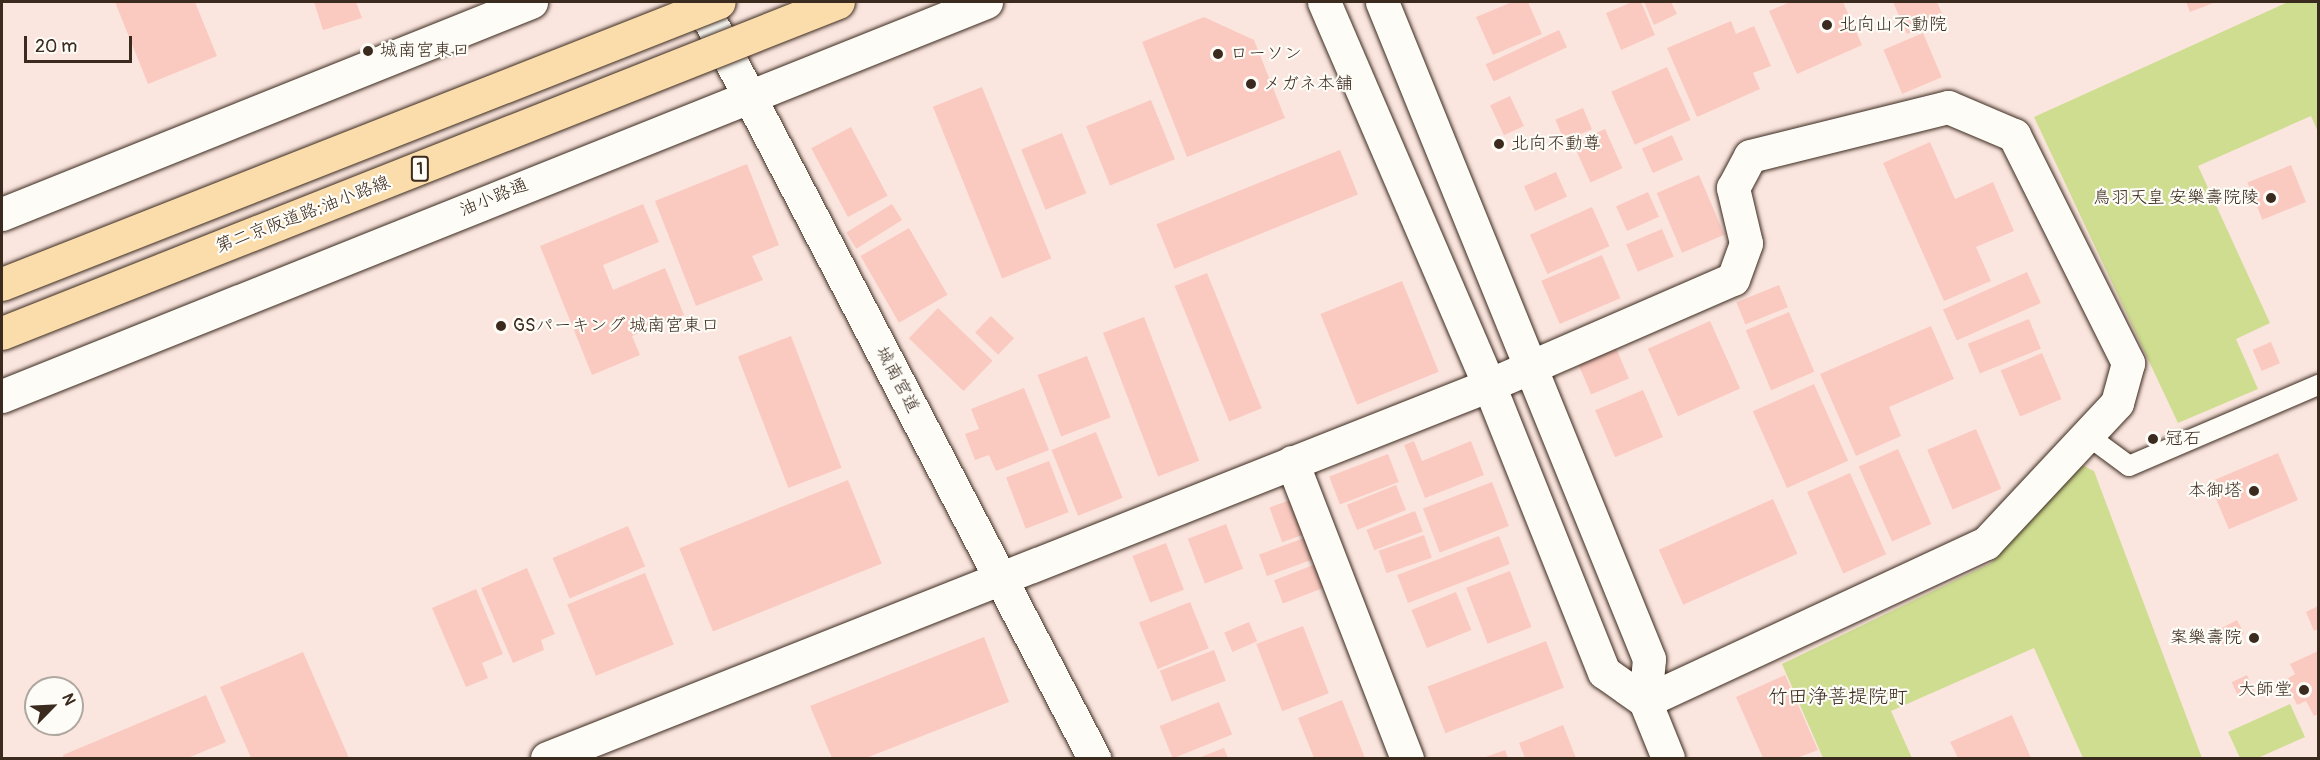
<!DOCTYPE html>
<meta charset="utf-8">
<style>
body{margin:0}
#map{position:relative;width:2320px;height:760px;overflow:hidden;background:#fcf2ec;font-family:Pangolin,"Klee One",sans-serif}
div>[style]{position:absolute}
.built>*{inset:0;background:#fbe6df}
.green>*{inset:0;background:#cfdd91}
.building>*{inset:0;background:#facac1;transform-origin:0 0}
.roads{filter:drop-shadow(0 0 2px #3b2a1e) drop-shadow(0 0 2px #3b2a1e)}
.lane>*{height:20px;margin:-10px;padding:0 10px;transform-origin:10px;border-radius:10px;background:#fdfcf7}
.street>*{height:33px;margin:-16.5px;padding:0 16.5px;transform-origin:16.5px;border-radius:16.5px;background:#fdfcf7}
.secondary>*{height:33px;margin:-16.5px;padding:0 16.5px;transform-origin:16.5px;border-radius:16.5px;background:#fdfcf7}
.bridges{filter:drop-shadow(0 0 2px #3b2a1e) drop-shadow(0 0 2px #3b2a1e)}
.highway-bridge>*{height:33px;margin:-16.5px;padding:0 16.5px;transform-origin:16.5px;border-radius:16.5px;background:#fbddab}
.dots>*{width:16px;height:16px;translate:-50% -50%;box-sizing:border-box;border:3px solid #fdfcf7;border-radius:50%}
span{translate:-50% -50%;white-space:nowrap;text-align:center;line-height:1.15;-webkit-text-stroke:4.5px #fdfcf7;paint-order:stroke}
.shield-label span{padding:2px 4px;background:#fdfcf7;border:2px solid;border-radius:4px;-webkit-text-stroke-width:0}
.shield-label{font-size:16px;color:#3b2a1e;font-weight:700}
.poi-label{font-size:18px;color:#3b2a1e}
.left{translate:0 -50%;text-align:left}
.right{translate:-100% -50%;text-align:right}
.street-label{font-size:18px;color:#3b2a1e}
.neighbourhood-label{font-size:20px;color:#3b2a1e}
.frame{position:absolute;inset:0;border:3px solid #3b2a1e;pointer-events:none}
.north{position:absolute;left:24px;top:676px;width:60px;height:60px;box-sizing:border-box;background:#fdfcf7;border:2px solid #afa8a0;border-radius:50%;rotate:66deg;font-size:16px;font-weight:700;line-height:24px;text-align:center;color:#3b2a1e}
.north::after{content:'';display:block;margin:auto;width:21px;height:27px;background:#3b2a1e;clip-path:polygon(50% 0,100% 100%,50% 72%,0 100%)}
.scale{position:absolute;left:24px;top:36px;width:108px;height:27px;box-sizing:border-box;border:3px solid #3b2a1e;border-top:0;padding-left:8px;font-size:18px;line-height:21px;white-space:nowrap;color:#3b2a1e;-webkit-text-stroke:4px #fdfcf7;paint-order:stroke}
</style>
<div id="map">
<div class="built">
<i style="clip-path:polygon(evenodd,2px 2px,2318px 2px,2318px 758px,2px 758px,2px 2px,36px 688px,72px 688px,72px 724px,36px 724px,36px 688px)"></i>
</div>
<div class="green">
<i style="clip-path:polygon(2288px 2px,2318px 2px,2318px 132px,2311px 116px,2198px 166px,2270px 323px,2236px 339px,2258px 389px,2178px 423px,2034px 117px)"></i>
<i style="clip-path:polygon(2082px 465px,2094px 471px,2202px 758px,2083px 758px,2034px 648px,1891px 711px,1912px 758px,1823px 758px,1782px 664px,1991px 563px)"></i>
<i style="clip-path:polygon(2290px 704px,2305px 737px,2258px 758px,2240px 758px,2228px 732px)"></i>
</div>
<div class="building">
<i style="clip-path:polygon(115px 2px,195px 2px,217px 56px,148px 84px)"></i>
<i style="clip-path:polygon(314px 2px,356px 2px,362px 18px,323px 30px)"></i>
<i style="clip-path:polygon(1512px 2px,1528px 2px,1542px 34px,1493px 55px,1476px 17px)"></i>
<i style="clip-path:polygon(1632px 2px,1641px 2px,1655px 35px,1621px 50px,1606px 13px)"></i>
<i style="clip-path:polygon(1644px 2px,1671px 2px,1677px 14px,1654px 25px)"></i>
<i style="clip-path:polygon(1790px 2px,1843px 2px,1862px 45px,1797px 74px,1769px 11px)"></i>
<i style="clip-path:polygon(1893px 2px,1937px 2px,1944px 18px,1907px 34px)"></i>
<i style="clip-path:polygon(2186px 2px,2216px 2px,2190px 12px)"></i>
<i style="clip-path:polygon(1204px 17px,1254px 40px,1285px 118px,1187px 157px,1142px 42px)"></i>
<i style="clip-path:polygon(1731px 21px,1736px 34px,1754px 26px,1771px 66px,1753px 73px,1760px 89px,1697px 117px,1667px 48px)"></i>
<i style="left:1559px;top:30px;width:19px;height:81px;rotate:65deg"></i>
<i style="left:1923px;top:33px;width:48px;height:43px;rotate:67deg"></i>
<i style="left:1667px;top:67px;width:58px;height:61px;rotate:66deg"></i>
<i style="left:982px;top:87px;width:185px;height:53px;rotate:68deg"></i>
<i style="left:1510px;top:96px;width:33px;height:22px;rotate:65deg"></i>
<i style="left:1151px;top:100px;width:64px;height:70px;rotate:68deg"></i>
<i style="left:1583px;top:108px;width:23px;height:30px;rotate:67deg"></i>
<i style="left:851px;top:127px;width:78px;height:45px;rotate:62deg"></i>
<i style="left:1605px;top:129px;width:43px;height:35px;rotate:66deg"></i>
<i style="left:1062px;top:133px;width:65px;height:44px;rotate:68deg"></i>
<i style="left:1672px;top:135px;width:27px;height:33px;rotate:66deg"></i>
<i style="clip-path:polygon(1930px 142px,1955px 199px,1993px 182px,2014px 231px,1976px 247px,1991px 281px,1944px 301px,1883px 163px)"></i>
<i style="left:1340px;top:150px;width:48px;height:198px;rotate:68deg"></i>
<i style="clip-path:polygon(747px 164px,779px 245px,752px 256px,763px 280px,696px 306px,655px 201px)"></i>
<i style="left:2291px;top:165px;width:40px;height:47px;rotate:68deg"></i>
<i style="left:1556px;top:172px;width:27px;height:35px;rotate:66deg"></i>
<i style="left:1699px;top:175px;width:65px;height:46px;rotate:67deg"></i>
<i style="left:1648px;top:192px;width:27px;height:35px;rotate:66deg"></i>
<i style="clip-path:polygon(643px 204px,659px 242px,603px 265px,613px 290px,665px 268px,684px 315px,632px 336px,640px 355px,592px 375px,540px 246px)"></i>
<i style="left:892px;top:204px;width:19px;height:54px;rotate:58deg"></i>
<i style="left:1592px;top:207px;width:43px;height:68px;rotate:66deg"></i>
<i style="left:909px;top:228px;width:77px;height:56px;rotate:60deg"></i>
<i style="left:1662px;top:229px;width:30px;height:39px;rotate:67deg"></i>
<i style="left:1602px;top:255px;width:47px;height:66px;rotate:67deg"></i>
<i style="left:2027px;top:272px;width:34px;height:92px;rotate:66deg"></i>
<i style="left:1207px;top:273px;width:146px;height:35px;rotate:68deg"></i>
<i style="left:1402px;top:281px;width:98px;height:88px;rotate:68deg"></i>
<i style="left:1779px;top:285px;width:24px;height:46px;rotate:68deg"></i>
<i style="left:938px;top:308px;width:76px;height:42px;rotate:44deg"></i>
<i style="left:1789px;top:312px;width:65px;height:47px;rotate:67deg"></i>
<i style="left:991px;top:316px;width:32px;height:23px;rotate:44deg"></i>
<i style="left:1144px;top:317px;width:154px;height:44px;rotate:69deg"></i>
<i style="left:2029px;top:319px;width:32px;height:66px;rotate:68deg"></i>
<i style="left:1710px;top:321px;width:74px;height:68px;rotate:66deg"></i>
<i style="clip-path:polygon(1931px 326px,1954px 379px,1889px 407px,1901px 436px,1856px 456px,1820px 374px)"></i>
<i style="left:791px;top:336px;width:141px;height:57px;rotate:69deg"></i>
<i style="left:2271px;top:342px;width:23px;height:20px;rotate:67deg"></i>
<i style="left:1616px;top:348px;width:33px;height:41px;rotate:67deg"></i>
<i style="left:2042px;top:353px;width:50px;height:45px;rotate:67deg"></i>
<i style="left:1087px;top:356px;width:66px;height:53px;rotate:69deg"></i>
<i style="left:1814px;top:384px;width:84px;height:67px;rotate:66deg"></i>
<i style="clip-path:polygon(1024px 388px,1049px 450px,996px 471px,989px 455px,975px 460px,965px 434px,979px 429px,971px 409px)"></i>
<i style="left:1643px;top:390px;width:51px;height:52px;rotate:67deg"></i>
<i style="left:1976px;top:429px;width:65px;height:53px;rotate:67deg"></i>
<i style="left:1096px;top:432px;width:71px;height:48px;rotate:68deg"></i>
<i style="clip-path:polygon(1414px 441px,1422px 461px,1471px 441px,1484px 475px,1425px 498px,1404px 445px)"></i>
<i style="left:1898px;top:449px;width:82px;height:43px;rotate:66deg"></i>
<i style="left:2278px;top:453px;width:51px;height:75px;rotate:67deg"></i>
<i style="left:1388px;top:454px;width:30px;height:63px;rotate:69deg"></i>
<i style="left:1049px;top:461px;width:55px;height:46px;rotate:69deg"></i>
<i style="left:1850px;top:473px;width:89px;height:47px;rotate:66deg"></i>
<i style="left:848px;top:480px;width:90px;height:182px;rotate:68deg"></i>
<i style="left:1492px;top:482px;width:47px;height:74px;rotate:69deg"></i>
<i style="left:1396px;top:485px;width:27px;height:53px;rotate:68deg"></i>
<i style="left:1293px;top:499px;width:37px;height:25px;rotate:70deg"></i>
<i style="left:1773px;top:499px;width:60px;height:125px;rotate:66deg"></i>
<i style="left:1415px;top:511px;width:22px;height:52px;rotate:69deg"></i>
<i style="left:1226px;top:524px;width:48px;height:41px;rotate:69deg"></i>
<i style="left:628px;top:526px;width:44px;height:82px;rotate:67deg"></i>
<i style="left:1424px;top:535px;width:24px;height:48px;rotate:71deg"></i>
<i style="left:1499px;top:536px;width:30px;height:109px;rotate:69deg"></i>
<i style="left:1307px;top:537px;width:23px;height:51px;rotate:70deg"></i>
<i style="left:1166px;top:543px;width:50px;height:36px;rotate:69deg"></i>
<i style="left:1316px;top:564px;width:25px;height:45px;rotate:69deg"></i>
<i style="clip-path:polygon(527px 568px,555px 634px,541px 640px,544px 650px,513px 663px,481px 588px)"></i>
<i style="left:1510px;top:571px;width:60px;height:47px;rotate:69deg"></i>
<i style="left:645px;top:573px;width:77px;height:84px;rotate:68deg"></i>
<i style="clip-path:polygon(476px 589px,503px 654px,482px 663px,488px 678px,466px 687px,432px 608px)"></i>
<i style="left:1456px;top:592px;width:41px;height:48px;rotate:68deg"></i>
<i style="left:1190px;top:602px;width:50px;height:55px;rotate:68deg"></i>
<i style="clip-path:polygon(2318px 606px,2318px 629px,2314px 631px,2306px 612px)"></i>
<i style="left:2237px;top:620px;width:15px;height:24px;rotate:62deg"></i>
<i style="left:1249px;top:622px;width:21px;height:27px;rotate:67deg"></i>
<i style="left:1303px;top:626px;width:72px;height:50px;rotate:69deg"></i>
<i style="clip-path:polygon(984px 637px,1009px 702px,866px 758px,832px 758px,810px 706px)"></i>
<i style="left:1546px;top:641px;width:50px;height:127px;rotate:69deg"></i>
<i style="left:1214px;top:650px;width:33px;height:58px;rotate:69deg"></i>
<i style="clip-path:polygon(2318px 651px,2318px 714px,2314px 716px,2306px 701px,2297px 705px,2285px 680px,2295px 674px,2290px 664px)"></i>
<i style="clip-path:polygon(303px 652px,349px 758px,251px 758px,220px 687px)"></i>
<i style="clip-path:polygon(1785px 675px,1818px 750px,1797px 758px,1763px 758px,1736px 697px)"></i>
<i style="left:2247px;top:675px;width:17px;height:17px;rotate:65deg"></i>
<i style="clip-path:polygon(206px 695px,226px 742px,188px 758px,64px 758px,63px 755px)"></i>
<i style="clip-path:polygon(1342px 700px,1365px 758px,1314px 758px,1298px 718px)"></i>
<i style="left:1219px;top:702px;width:35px;height:64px;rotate:68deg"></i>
<i style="clip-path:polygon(2012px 715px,2031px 758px,1958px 758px,1950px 742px)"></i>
<i style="clip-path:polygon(1563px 725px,1576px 758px,1525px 758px,1519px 743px)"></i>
<i style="clip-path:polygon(1224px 748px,1228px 758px,1198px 758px)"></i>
<i style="clip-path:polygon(1505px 750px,1508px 758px,1483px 758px)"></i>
</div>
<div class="roads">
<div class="lane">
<i style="left:2087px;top:435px;width:52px;rotate:36.4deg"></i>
<i style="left:2129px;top:466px;width:206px;rotate:-23.2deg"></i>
</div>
<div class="street">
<i style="left:700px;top:2px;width:853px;rotate:62.47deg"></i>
<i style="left:1292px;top:462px;width:318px;rotate:68.8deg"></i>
<i style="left:547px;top:758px;width:1013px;rotate:-21.6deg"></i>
<i style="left:1489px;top:385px;width:266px;rotate:-23.5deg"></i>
<i style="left:1733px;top:279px;width:38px;rotate:-70deg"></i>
<i style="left:1746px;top:243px;width:57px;rotate:-103.3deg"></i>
<i style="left:1733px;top:188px;width:36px;rotate:-62deg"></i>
<i style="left:1750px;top:156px;width:204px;rotate:-13.9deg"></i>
<i style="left:1948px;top:107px;width:72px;rotate:23deg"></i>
<i style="left:2014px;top:135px;width:255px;rotate:63.4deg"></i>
<i style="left:2128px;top:363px;width:41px;rotate:105.4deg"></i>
<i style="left:2117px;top:403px;width:192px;rotate:133.1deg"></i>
<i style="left:1986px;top:543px;width:376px;rotate:155.1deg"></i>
</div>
<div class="secondary">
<i style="left:1324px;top:2px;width:417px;rotate:66.7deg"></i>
<i style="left:1489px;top:385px;width:309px;rotate:68.2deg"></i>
<i style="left:1604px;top:672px;width:50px;rotate:35.3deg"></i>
<i style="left:1382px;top:2px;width:709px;rotate:67.88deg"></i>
<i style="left:1649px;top:659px;width:42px;rotate:95.4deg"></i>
<i style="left:1645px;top:701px;width:61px;rotate:68deg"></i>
<i style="left:2px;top:214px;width:570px;rotate:-21.84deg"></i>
<i style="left:2px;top:396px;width:1060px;rotate:-21.82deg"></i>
</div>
</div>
<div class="bridges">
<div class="highway-bridge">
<i style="left:2px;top:284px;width:770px;rotate:-21.47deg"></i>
<i style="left:2px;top:333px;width:899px;rotate:-21.6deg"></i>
</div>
</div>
<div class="dots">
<i style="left:1827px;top:25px;background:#3b2a1e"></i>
<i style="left:368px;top:51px;background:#3b2a1e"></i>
<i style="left:1218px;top:54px;background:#3b2a1e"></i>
<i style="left:1251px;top:84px;background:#3b2a1e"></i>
<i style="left:1499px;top:144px;background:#3b2a1e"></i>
<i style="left:2271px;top:198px;background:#3b2a1e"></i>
<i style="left:501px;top:326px;background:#3b2a1e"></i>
<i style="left:2153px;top:439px;background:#3b2a1e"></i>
<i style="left:2254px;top:491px;background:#3b2a1e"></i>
<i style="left:2254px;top:638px;background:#3b2a1e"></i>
<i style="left:2304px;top:690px;background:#3b2a1e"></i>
</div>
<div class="shield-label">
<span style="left:420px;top:169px">1</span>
</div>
<div class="poi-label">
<span class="left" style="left:1839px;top:25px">北向山不動院</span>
<span class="left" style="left:380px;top:51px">城南宮東口</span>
<span class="left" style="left:1230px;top:54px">ローソン</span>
<span class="left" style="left:1263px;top:84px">メガネ本舗</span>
<span class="left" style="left:1511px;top:144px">北向不動尊</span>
<span class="right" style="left:2259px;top:198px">鳥羽天皇 安樂壽院陵</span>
<span class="left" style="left:513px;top:326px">GSパーキング 城南宮東口</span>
<span class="left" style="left:2165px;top:439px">冠石</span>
<span class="right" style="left:2242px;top:491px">本御塔</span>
<span class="right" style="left:2242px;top:638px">案樂壽院</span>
<span class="right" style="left:2292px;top:690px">大師堂</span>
</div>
<div class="street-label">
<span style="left:494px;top:198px;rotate:-22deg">油小路通</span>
<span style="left:303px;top:215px;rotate:-21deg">第二京阪道路;油小路線</span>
<span style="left:897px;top:380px;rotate:62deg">城南宮道</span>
</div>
<div class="neighbourhood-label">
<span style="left:1838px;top:696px">竹田浄菩提院町</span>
</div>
<div class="frame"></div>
<div class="north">N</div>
<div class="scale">20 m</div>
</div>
